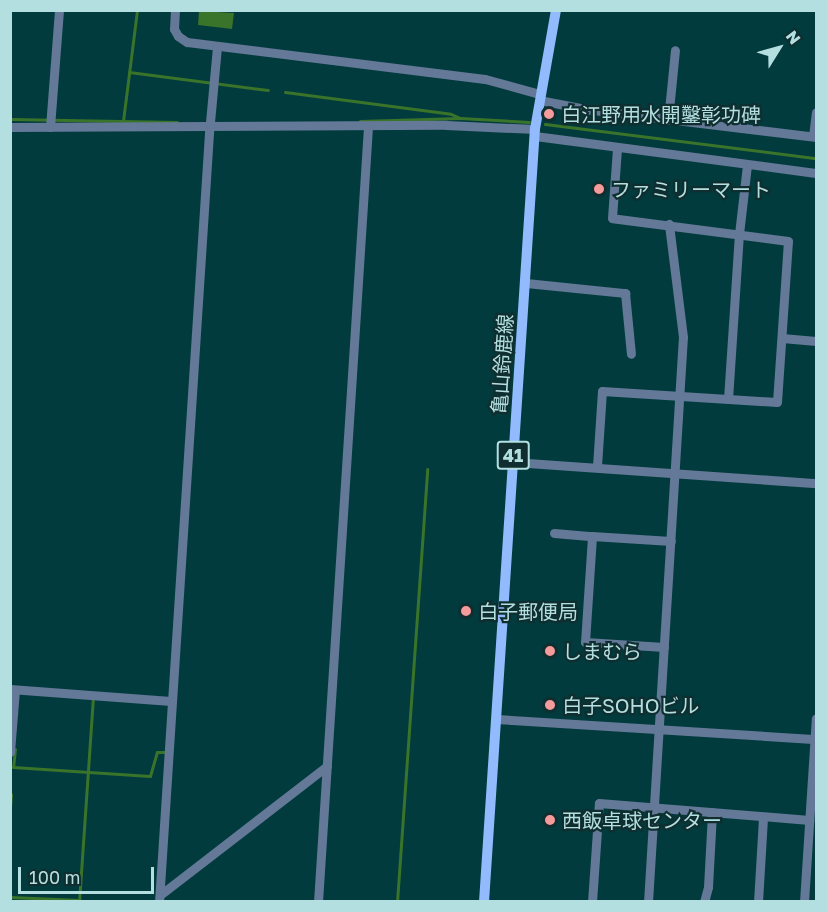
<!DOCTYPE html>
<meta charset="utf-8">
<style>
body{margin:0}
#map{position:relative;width:827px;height:912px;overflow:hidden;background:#013b3d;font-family:"Golos Text","Noto Sans JP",sans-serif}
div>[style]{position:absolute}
.water>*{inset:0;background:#3a732a}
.stream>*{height:3px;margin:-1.5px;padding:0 1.5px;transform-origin:1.5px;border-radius:1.5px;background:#3a732a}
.minor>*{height:9px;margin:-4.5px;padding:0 4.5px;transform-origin:4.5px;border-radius:4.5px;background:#647897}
.major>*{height:10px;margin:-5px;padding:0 5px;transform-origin:5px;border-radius:5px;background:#92bbfd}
.dots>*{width:16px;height:16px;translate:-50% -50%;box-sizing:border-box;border:3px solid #102e2f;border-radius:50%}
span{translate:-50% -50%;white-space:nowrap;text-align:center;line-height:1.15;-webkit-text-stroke:4.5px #102e2f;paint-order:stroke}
.shield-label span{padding:2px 4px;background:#102e2f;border:2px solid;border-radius:4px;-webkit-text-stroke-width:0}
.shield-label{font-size:18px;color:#b4dfe1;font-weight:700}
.poi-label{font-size:20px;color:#b4dfe1}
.left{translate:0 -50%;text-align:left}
.street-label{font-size:20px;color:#b4dfe1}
.frame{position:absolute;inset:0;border:12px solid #b4dfe1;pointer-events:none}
.north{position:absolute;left:749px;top:18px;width:60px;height:60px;-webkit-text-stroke:4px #102e2f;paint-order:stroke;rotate:53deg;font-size:16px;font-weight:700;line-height:24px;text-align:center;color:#b4dfe1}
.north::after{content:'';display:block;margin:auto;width:21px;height:27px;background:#b4dfe1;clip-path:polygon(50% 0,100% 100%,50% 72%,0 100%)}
.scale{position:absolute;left:18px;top:867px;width:136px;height:27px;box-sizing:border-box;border:3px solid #b4dfe1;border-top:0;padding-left:8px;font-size:18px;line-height:21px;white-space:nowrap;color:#b4dfe1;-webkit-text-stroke:4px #102e2f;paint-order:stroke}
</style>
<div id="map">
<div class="water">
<i style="clip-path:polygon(199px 11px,234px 13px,232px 29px,198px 25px)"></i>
</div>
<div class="stream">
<i style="left:129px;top:72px;width:140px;rotate:7.4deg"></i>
<i style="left:285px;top:92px;width:167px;rotate:7.5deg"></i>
<i style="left:451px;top:114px;width:10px;rotate:24deg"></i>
<i style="left:10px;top:119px;width:167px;rotate:1deg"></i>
<i style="left:123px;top:121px;width:112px;rotate:-82.8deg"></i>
<i style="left:360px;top:121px;width:100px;rotate:-1.7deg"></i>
<i style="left:460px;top:118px;width:69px;rotate:3.3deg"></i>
<i style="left:545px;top:124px;width:273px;rotate:7.2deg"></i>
<i style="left:15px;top:749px;width:18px;rotate:96deg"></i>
<i style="left:13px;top:767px;width:137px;rotate:3.8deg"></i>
<i style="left:150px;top:776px;width:25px;rotate:-74deg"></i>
<i style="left:157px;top:752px;width:8px"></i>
<i style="left:10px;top:808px;width:14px;rotate:-86deg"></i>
<i style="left:10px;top:897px;width:70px;rotate:2.5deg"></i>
<i style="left:79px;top:902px;width:205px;rotate:-86.1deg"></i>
<i style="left:397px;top:902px;width:434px;rotate:-86deg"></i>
</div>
<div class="minor">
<i style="left:175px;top:10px;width:19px;rotate:93deg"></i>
<i style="left:174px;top:29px;width:8px;rotate:60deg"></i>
<i style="left:178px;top:36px;width:11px;rotate:34deg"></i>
<i style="left:187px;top:42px;width:300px;rotate:7.1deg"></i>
<i style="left:485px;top:79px;width:57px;rotate:15.3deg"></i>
<i style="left:544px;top:101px;width:42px;rotate:11deg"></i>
<i style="left:585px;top:109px;width:233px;rotate:6.9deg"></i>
<i style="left:668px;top:120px;width:70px;rotate:-84.3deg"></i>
<i style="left:10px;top:127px;width:436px;rotate:-0.3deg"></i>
<i style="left:446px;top:125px;width:89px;rotate:2.6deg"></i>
<i style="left:50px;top:127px;width:117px;rotate:-85.6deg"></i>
<i style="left:535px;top:136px;width:283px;rotate:7.5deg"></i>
<i style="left:813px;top:136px;width:24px;rotate:-83deg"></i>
<i style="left:526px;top:283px;width:100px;rotate:5.8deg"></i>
<i style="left:625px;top:293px;width:61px;rotate:84.4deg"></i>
<i style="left:782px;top:338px;width:34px;rotate:5deg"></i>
<i style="left:728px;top:399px;width:165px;rotate:-86.2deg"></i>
<i style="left:739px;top:234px;width:69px;rotate:-83.4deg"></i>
<i style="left:513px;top:462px;width:304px;rotate:4deg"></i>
<i style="left:597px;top:466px;width:75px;rotate:-86.2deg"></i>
<i style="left:602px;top:391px;width:175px;rotate:3.6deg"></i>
<i style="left:777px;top:402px;width:161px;rotate:-86.1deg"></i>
<i style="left:788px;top:241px;width:177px;rotate:-172.6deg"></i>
<i style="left:612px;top:218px;width:70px;rotate:-85.9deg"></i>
<i style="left:554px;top:533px;width:38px;rotate:5deg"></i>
<i style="left:664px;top:647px;width:79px;rotate:-176.4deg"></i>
<i style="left:585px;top:642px;width:106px;rotate:-86.2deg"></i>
<i style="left:592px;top:536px;width:79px;rotate:3.6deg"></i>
<i style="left:10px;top:689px;width:161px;rotate:4.3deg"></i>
<i style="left:496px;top:719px;width:321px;rotate:3.6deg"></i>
<i style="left:10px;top:752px;width:62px;rotate:-85.4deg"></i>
<i style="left:160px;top:895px;width:211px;rotate:-37.7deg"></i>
<i style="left:159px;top:902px;width:771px;rotate:-86.28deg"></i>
<i style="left:209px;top:133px;width:87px;rotate:-84.7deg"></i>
<i style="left:318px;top:902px;width:777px;rotate:-86.31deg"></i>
<i style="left:592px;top:902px;width:99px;rotate:-86deg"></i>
<i style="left:599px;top:803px;width:211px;rotate:4.6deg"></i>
<i style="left:648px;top:902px;width:566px;rotate:-86.46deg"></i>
<i style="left:683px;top:337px;width:114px;rotate:-97.1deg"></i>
<i style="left:704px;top:902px;width:16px;rotate:-75deg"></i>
<i style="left:708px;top:887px;width:75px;rotate:-86.9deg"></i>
<i style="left:758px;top:902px;width:84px;rotate:-86.6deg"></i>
<i style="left:804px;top:902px;width:184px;rotate:-86.3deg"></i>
</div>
<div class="major">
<i style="left:484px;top:902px;width:775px;rotate:-86.23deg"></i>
<i style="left:535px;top:129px;width:121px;rotate:-80deg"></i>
</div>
<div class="dots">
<i style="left:549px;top:114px;background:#f59b9b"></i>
<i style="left:599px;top:189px;background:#f59b9b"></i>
<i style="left:466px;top:611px;background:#f59b9b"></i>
<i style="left:550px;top:651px;background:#f59b9b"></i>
<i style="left:550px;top:705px;background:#f59b9b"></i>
<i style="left:550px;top:820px;background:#f59b9b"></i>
</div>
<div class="shield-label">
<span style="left:513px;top:455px">41</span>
</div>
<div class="poi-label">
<span class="left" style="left:561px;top:114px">白江野用水開鑿彰功碑</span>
<span class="left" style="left:611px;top:189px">ファミリーマート</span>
<span class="left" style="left:478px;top:611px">白子郵便局</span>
<span class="left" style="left:562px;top:651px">しまむら</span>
<span class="left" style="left:562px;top:705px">白子SOHOビル</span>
<span class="left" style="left:562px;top:820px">西飯卓球センター</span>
</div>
<div class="street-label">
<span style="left:502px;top:364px;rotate:-86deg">亀山鈴鹿線</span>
</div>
<div class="frame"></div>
<div class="north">N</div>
<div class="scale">100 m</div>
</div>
